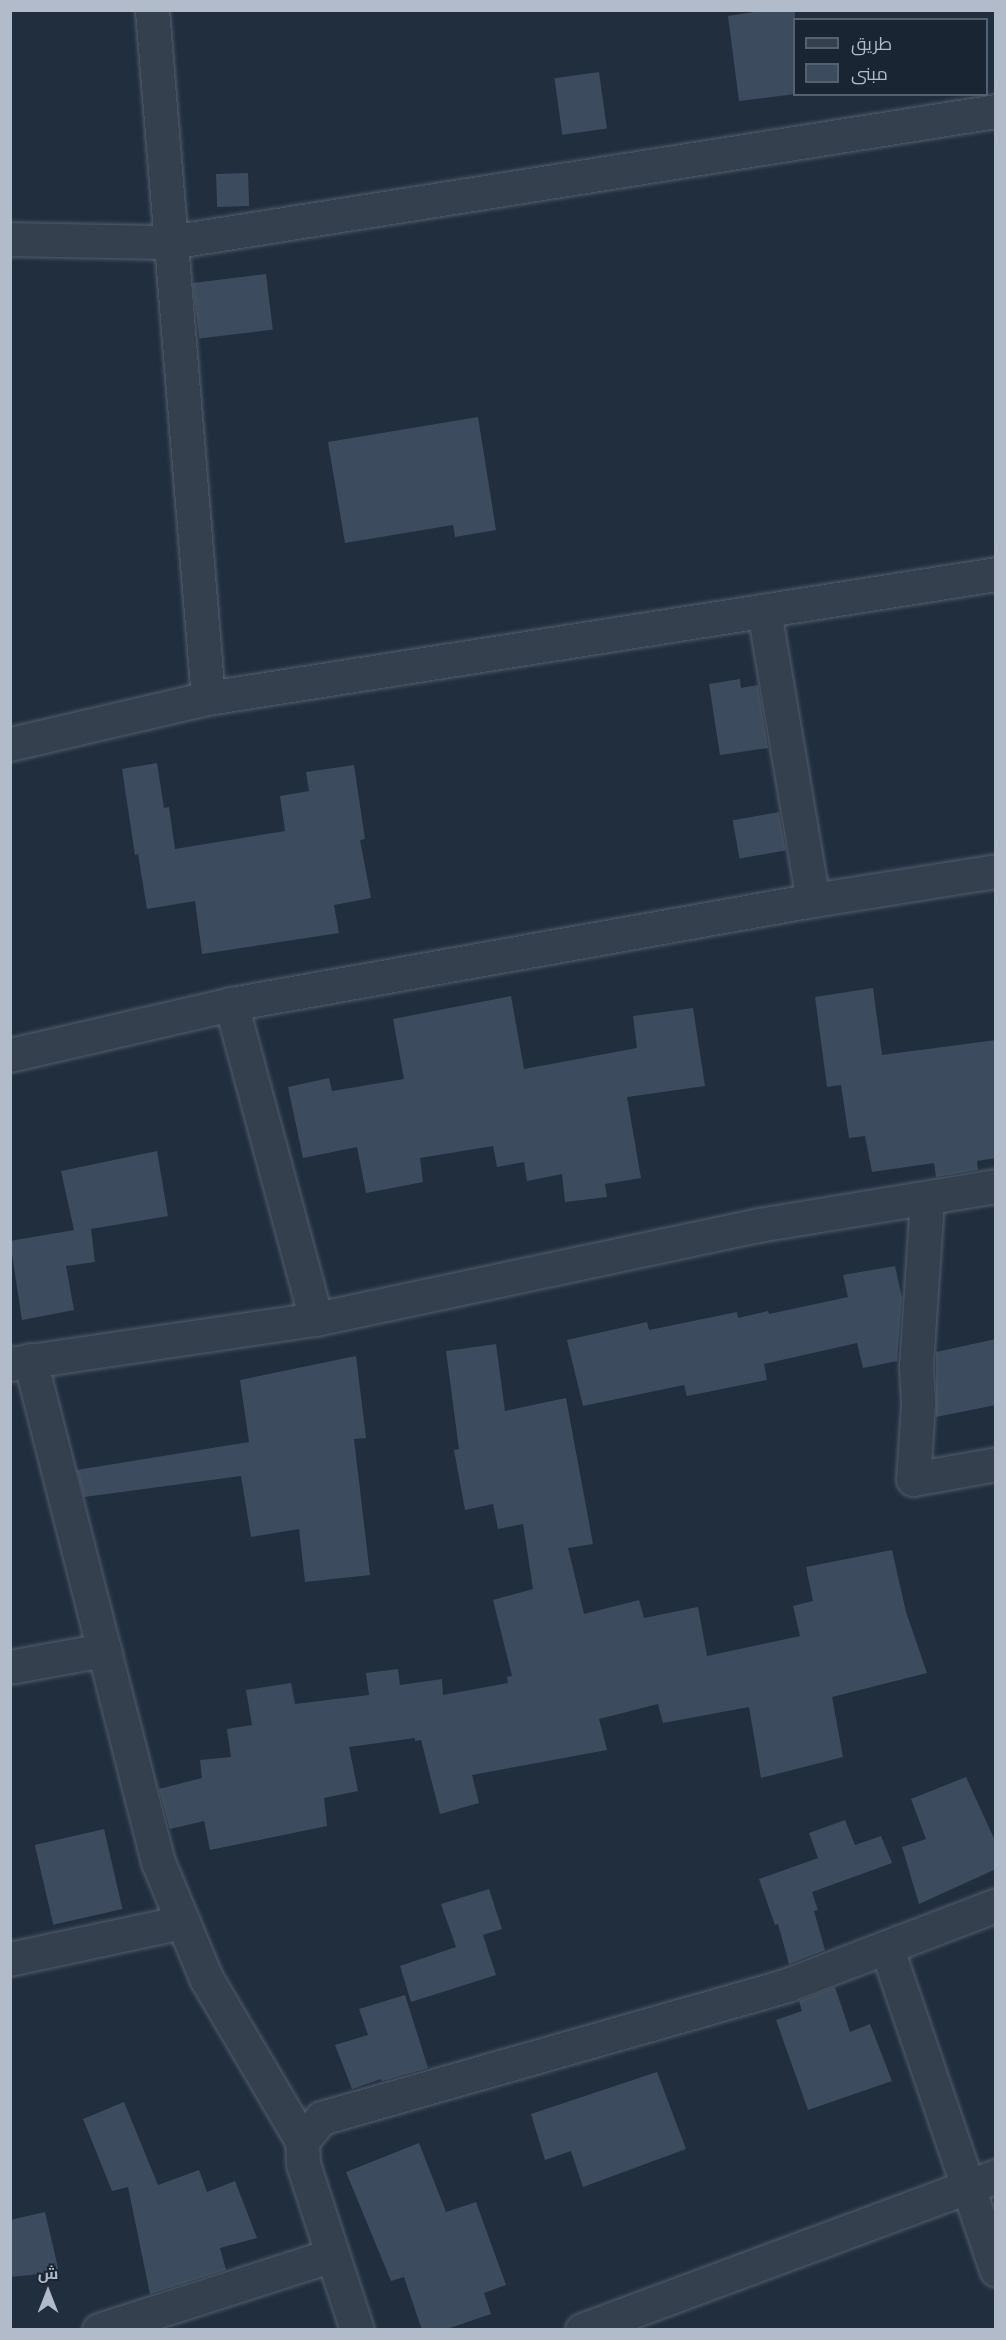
<!DOCTYPE html>
<meta charset="utf-8">
<style>
body{margin:0}
#map{position:relative;width:1006px;height:2340px;overflow:hidden;background:#212e3e;font-family:"Source Sans 3",Cairo,sans-serif}
div>[style]{position:absolute}
.building>*{inset:0;background:#3c4c5e;transform-origin:0 0}
.roads{filter:drop-shadow(0 0 2px #535e6c) drop-shadow(0 0 2px #535e6c)}
.street>*{height:33px;margin:-16.5px;padding:0 16.5px;transform-origin:16.5px;border-radius:16.5px;background:#35404e}
span{translate:-50% -50%;white-space:nowrap;text-align:center;line-height:1.15;-webkit-text-stroke:6px #1a2533;paint-order:stroke}
.frame{position:absolute;inset:0;border:12px solid #b1bbca;pointer-events:none}
.legend{position:absolute;left:793px;top:18px;width:195px;height:78px;box-sizing:border-box;background:#1a2533;border:2px solid #56616f;margin:0;padding:8px 10px;list-style:none;font-size:18px;color:#b1bbca}
.legend li{display:flex;align-items:center;gap:12px;height:30px}
.legend b{width:30px;border:2px solid #56616f}
.north{position:absolute;left:18px;top:2262px;width:60px;height:60px;-webkit-text-stroke:4px #1a2533;paint-order:stroke;rotate:0deg;font-size:16px;font-weight:700;line-height:24px;text-align:center;color:#b1bbca}
.north::after{content:'';display:block;margin:auto;width:21px;height:27px;background:#b1bbca;clip-path:polygon(50% 0,100% 100%,50% 72%,0 100%)}
</style>
<div id="map">
<div class="building">
<i style="clip-path:polygon(768px 10px,795px 10px,795px 94px,739px 101px,728px 16px)"></i>
<i style="left:599px;top:72px;width:57px;height:45px;rotate:82deg"></i>
<i style="left:248px;top:173px;width:33px;height:32px;rotate:88deg"></i>
<i style="left:266px;top:274px;width:56px;height:74px;rotate:83deg"></i>
<i style="clip-path:polygon(478px 417px,496px 530px,455px 537px,453px 525px,345px 543px,328px 442px)"></i>
<i style="clip-path:polygon(740px 679px,741px 688px,758px 685px,768px 748px,720px 755px,709px 684px)"></i>
<i style="clip-path:polygon(157px 763px,164px 808px,169px 807px,175px 849px,285px 831px,280px 796px,309px 791px,306px 772px,354px 765px,365px 839px,360px 840px,371px 898px,334px 905px,339px 933px,202px 954px,195px 901px,147px 909px,138px 854px,135px 855px,122px 769px)"></i>
<i style="left:779px;top:812px;width:39px;height:47px;rotate:80deg"></i>
<i style="clip-path:polygon(873px 988px,882px 1055px,996px 1040px,996px 1158px,977px 1161px,978px 1170px,936px 1177px,934px 1163px,872px 1172px,865px 1136px,849px 1138px,841px 1085px,827px 1087px,815px 997px)"></i>
<i style="clip-path:polygon(511px 996px,524px 1069px,637px 1048px,633px 1016px,693px 1008px,705px 1086px,627px 1097px,641px 1178px,605px 1184px,607px 1197px,565px 1202px,562px 1174px,527px 1181px,524px 1162px,497px 1167px,493px 1146px,420px 1158px,423px 1182px,366px 1193px,357px 1147px,303px 1158px,288px 1087px,329px 1078px,332px 1091px,404px 1079px,393px 1019px)"></i>
<i style="clip-path:polygon(157px 1151px,168px 1216px,91px 1229px,95px 1262px,66px 1266px,74px 1310px,22px 1320px,10px 1241px,74px 1230px,61px 1171px)"></i>
<i style="clip-path:polygon(895px 1266px,902px 1298px,897px 1361px,863px 1368px,857px 1343px,764px 1364px,767px 1380px,687px 1396px,684px 1385px,583px 1406px,567px 1340px,647px 1322px,649px 1330px,737px 1312px,738px 1318px,768px 1311px,769px 1314px,848px 1297px,843px 1275px)"></i>
<i style="clip-path:polygon(996px 1339px,996px 1405px,936px 1417px,936px 1352px)"></i>
<i style="clip-path:polygon(496px 1344px,505px 1411px,566px 1398px,593px 1544px,568px 1548px,584px 1614px,639px 1600px,644px 1618px,698px 1607px,707px 1656px,800px 1636px,793px 1606px,813px 1601px,806px 1567px,892px 1550px,906px 1612px,927px 1673px,832px 1697px,843px 1757px,761px 1778px,749px 1707px,663px 1723px,658px 1704px,599px 1719px,607px 1750px,472px 1775px,479px 1803px,440px 1814px,421px 1740px,415px 1741px,415px 1738px,349px 1747px,358px 1791px,324px 1798px,327px 1826px,210px 1850px,204px 1821px,170px 1829px,159px 1789px,202px 1778px,200px 1760px,231px 1757px,227px 1729px,252px 1725px,246px 1690px,291px 1683px,295px 1704px,369px 1695px,366px 1673px,398px 1669px,400px 1685px,442px 1679px,443px 1695px,508px 1683px,507px 1677px,512px 1676px,493px 1600px,533px 1589px,523px 1524px,498px 1529px,493px 1504px,465px 1510px,454px 1450px,459px 1449px,446px 1351px)"></i>
<i style="clip-path:polygon(356px 1356px,366px 1438px,354px 1439px,370px 1575px,305px 1582px,299px 1529px,251px 1537px,241px 1476px,84px 1497px,77px 1470px,249px 1442px,240px 1380px)"></i>
<i style="clip-path:polygon(966px 1777px,996px 1843px,996px 1869px,919px 1904px,902px 1847px,926px 1839px,911px 1799px)"></i>
<i style="clip-path:polygon(845px 1820px,855px 1845px,881px 1836px,892px 1863px,812px 1892px,818px 1910px,814px 1911px,825px 1950px,789px 1964px,778px 1924px,775px 1925px,759px 1879px,818px 1858px,809px 1833px)"></i>
<i style="left:104px;top:1829px;width:82px;height:71px;rotate:77deg"></i>
<i style="clip-path:polygon(489px 1889px,502px 1929px,483px 1935px,496px 1975px,411px 2002px,400px 1966px,456px 1947px,441px 1904px)"></i>
<i style="clip-path:polygon(835px 1987px,850px 2032px,870px 2024px,892px 2081px,808px 2110px,776px 2020px,802px 2011px,799px 2001px)"></i>
<i style="clip-path:polygon(405px 1995px,428px 2068px,382px 2081px,381px 2079px,352px 2089px,335px 2045px,368px 2035px,359px 2009px)"></i>
<i style="clip-path:polygon(657px 2072px,686px 2149px,583px 2187px,571px 2151px,545px 2160px,531px 2114px)"></i>
<i style="clip-path:polygon(124px 2102px,158px 2185px,199px 2170px,207px 2192px,235px 2181px,257px 2238px,220px 2248px,226px 2270px,150px 2294px,128px 2187px,112px 2191px,83px 2119px)"></i>
<i style="clip-path:polygon(419px 2143px,446px 2212px,476px 2202px,506px 2285px,484px 2293px,491px 2314px,444px 2330px,422px 2330px,404px 2277px,391px 2281px,346px 2172px)"></i>
<i style="clip-path:polygon(45px 2212px,59px 2272px,10px 2277px,10px 2220px)"></i>
</div>
<div class="roads">
<div class="street">
<i style="left:152px;top:10px;width:690px;rotate:85.35deg"></i>
<i style="left:10px;top:239px;width:160px;rotate:1.1deg"></i>
<i style="left:170px;top:242px;width:836px;rotate:-9.01deg"></i>
<i style="left:764px;top:611px;width:293px;rotate:80.4deg"></i>
<i style="left:10px;top:744px;width:203px;rotate:-13.1deg"></i>
<i style="left:208px;top:698px;width:798px;rotate:-8.94deg"></i>
<i style="left:231px;top:1004px;width:326px;rotate:74.9deg"></i>
<i style="left:10px;top:1055px;width:227px;rotate:-13deg"></i>
<i style="left:231px;top:1004px;width:591px;rotate:-10.13deg"></i>
<i style="left:813px;top:900px;width:185px;rotate:-9deg"></i>
<i style="left:927px;top:1200px;width:165px;rotate:93.8deg"></i>
<i style="left:916px;top:1365px;width:39px;rotate:87deg"></i>
<i style="left:918px;top:1404px;width:75px;rotate:93.8deg"></i>
<i style="left:913px;top:1479px;width:84px;rotate:-10.2deg"></i>
<i style="left:30px;top:1360px;width:518px;rotate:75.7deg"></i>
<i style="left:158px;top:1862px;width:126px;rotate:67.5deg"></i>
<i style="left:206px;top:1978px;width:189px;rotate:59.5deg"></i>
<i style="left:10px;top:1364px;width:309px;rotate:-8.4deg"></i>
<i style="left:316px;top:1319px;width:452px;rotate:-12deg"></i>
<i style="left:758px;top:1225px;width:241px;rotate:-9.3deg"></i>
<i style="left:10px;top:1667px;width:96px;rotate:-10.3deg"></i>
<i style="left:887px;top:1949px;width:339px;rotate:71.2deg"></i>
<i style="left:10px;top:1959px;width:177px;rotate:-12.1deg"></i>
<i style="left:99px;top:2330px;width:245px;rotate:-17.8deg"></i>
<i style="left:357px;top:2330px;width:175px;rotate:-108deg"></i>
<i style="left:303px;top:2164px;width:23px;rotate:-92deg"></i>
<i style="left:302px;top:2141px;width:30px;rotate:-50deg"></i>
<i style="left:321px;top:2118px;width:485px;rotate:-15.9deg"></i>
<i style="left:787px;top:1985px;width:224px;rotate:-20.9deg"></i>
<i style="left:582px;top:2330px;width:442px;rotate:-20.4deg"></i>
</div>
</div>
<div class="frame"></div>
<ul class="legend">
<li><b style="height:8px;background:#35404e"></b>طريق</li>
<li><b style="height:16px;background:#3c4c5e"></b>مبنى</li>
</ul>
<div class="north">ش</div>
</div>
